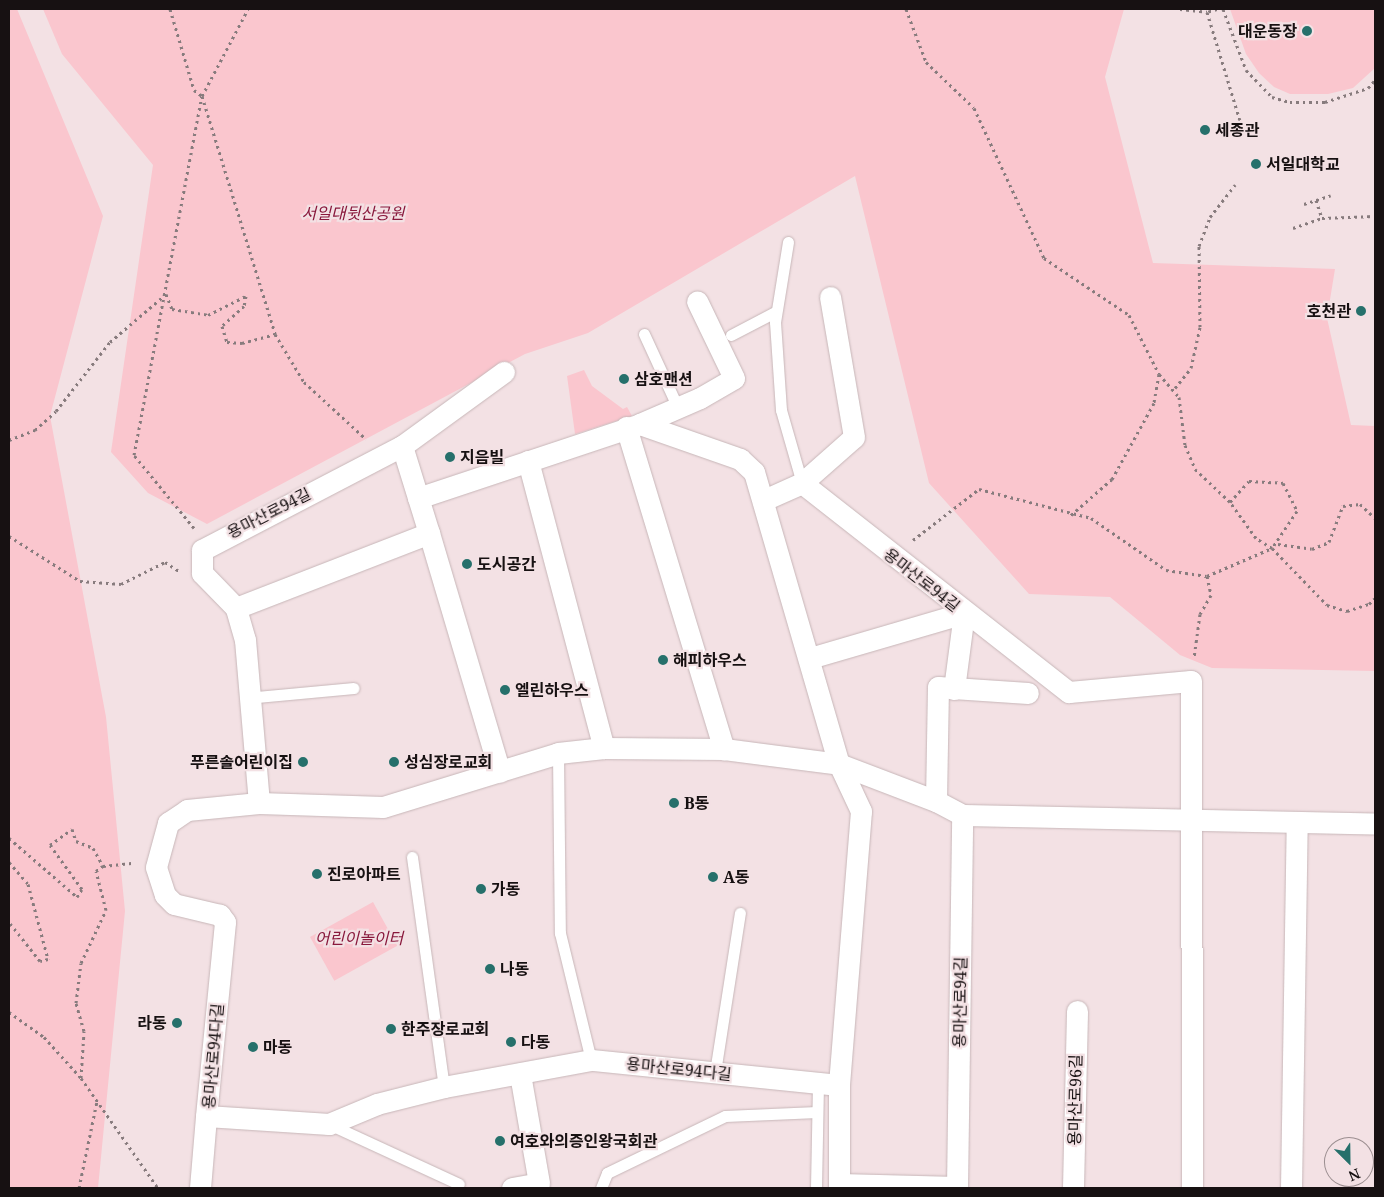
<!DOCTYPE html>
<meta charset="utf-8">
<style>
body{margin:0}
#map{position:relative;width:1384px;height:1197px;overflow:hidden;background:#f3e1e4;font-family:"Noto Serif","Noto Sans KR",serif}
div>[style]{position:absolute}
.green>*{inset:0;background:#fac6ce;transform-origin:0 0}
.path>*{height:3px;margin-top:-1.5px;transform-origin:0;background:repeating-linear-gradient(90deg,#877b7d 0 2.5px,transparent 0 6.5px)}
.roads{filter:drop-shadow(0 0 1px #c7b6b8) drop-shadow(0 0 1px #c7b6b8)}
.lane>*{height:11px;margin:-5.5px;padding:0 5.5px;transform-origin:5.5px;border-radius:5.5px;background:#fff}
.street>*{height:21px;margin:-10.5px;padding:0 10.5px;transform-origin:10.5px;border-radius:10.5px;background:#fff}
.path-bridge>*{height:3px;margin-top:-1.5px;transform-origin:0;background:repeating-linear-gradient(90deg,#877b7d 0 2.5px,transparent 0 6.5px)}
.dots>*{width:14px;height:14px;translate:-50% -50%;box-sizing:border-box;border:2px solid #f3e1e4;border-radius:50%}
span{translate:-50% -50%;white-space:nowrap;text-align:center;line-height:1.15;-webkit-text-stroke:4.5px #f3e1e4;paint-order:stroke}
.poi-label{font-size:16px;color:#171112;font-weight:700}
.right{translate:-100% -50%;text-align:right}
.left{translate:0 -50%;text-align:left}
.park-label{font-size:16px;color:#89183c;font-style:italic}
.street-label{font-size:16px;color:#171112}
.frame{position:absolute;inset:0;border:10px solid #171112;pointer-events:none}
.north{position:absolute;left:1324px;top:1137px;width:50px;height:50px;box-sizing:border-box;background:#f3e1e4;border:1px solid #9b8e90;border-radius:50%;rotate:157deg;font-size:14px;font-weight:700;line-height:20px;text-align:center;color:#171112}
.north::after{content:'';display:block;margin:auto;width:18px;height:22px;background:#26706b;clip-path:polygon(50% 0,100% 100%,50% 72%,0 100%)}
</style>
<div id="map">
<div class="green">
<i style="clip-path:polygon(9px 9px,17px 9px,103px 216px,50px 416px,106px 717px,125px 911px,98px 1188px,9px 1188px)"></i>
<i style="clip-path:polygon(43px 9px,1124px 9px,1105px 77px,1153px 263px,1335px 269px,1327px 318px,1351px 425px,1375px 426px,1375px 671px,1212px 668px,1180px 655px,1110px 597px,1029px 594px,929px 483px,855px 176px,588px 333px,525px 354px,207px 524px,148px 493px,111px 452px,153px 165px,62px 54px)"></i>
<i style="clip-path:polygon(1230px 9px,1375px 9px,1375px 68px,1353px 88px,1328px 94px,1290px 94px,1274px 87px,1259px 73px,1246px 54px)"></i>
<i style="clip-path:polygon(584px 370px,592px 386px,623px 409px,627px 407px,632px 416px,575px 434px,567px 376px)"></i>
<i style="left:373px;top:902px;width:50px;height:72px;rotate:61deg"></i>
</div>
<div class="path">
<i style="left:170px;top:9px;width:84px;rotate:73.5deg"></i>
<i style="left:194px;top:90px;width:10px;rotate:37deg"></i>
<i style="left:202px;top:96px;width:249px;rotate:72.9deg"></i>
<i style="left:275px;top:334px;width:56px;rotate:58.9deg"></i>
<i style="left:304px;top:382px;width:84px;rotate:42.6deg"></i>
<i style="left:906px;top:9px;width:57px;rotate:69.3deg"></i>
<i style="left:926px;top:62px;width:66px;rotate:43.8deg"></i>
<i style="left:974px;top:108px;width:166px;rotate:65deg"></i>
<i style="left:1044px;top:258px;width:102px;rotate:33.8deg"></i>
<i style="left:1129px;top:315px;width:66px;rotate:63deg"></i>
<i style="left:1159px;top:374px;width:29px;rotate:100deg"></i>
<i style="left:1154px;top:403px;width:87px;rotate:118.9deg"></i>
<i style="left:1112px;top:479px;width:55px;rotate:138.7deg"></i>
<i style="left:1180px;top:9px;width:27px;rotate:6deg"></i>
<i style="left:1217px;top:9px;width:10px;rotate:163deg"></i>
<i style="left:1207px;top:12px;width:117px;rotate:73.1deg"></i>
<i style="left:1223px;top:9px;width:65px;rotate:69.3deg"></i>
<i style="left:1246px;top:70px;width:37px;rotate:46deg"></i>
<i style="left:1272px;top:97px;width:19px;rotate:16deg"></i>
<i style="left:1290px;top:102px;width:35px"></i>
<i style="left:1325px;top:102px;width:45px;rotate:-18deg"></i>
<i style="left:1368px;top:88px;width:11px;rotate:-49deg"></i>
<i style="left:1316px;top:200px;width:19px;rotate:72deg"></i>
<i style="left:1304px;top:204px;width:28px;rotate:-18deg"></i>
<i style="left:1293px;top:228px;width:31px;rotate:-19deg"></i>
<i style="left:1322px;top:218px;width:53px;rotate:-2.2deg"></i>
<i style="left:1159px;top:374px;width:30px;rotate:49deg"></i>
<i style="left:1179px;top:397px;width:48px;rotate:82.9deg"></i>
<i style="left:1185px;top:445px;width:26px;rotate:67deg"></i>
<i style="left:1195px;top:469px;width:48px;rotate:43.3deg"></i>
<i style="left:1175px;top:388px;width:26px;rotate:-51deg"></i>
<i style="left:1191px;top:368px;width:42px;rotate:-77.6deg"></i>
<i style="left:1200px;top:327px;width:81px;rotate:-90.7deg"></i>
<i style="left:1199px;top:246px;width:31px;rotate:-69deg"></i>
<i style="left:1210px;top:217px;width:41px;rotate:-52deg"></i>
<i style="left:1249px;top:481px;width:34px;rotate:3deg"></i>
<i style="left:1283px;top:483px;width:31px;rotate:63deg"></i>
<i style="left:1297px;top:511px;width:45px;rotate:124deg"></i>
<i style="left:1272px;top:548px;width:19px;rotate:-148deg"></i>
<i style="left:1256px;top:538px;width:44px;rotate:-125.8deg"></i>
<i style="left:1230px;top:502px;width:28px;rotate:-48deg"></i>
<i style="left:194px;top:528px;width:94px;rotate:-129.4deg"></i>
<i style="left:134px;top:455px;width:365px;rotate:-79.3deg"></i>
<i style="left:202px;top:96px;width:98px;rotate:-62.1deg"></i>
<i style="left:9px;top:536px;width:84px;rotate:32.4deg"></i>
<i style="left:80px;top:581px;width:41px;rotate:4.2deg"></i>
<i style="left:121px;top:584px;width:49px;rotate:-26.6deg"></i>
<i style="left:165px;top:562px;width:17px;rotate:33deg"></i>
<i style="left:913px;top:540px;width:83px;rotate:-37.7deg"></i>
<i style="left:979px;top:489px;width:116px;rotate:14.5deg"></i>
<i style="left:1091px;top:518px;width:91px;rotate:34.7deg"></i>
<i style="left:1166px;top:570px;width:41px;rotate:8.3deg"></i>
<i style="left:1207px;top:576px;width:19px;rotate:78deg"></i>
<i style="left:1211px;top:595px;width:22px;rotate:120deg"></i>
<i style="left:1200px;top:614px;width:44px;rotate:97.8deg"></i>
<i style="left:1278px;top:544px;width:34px;rotate:8deg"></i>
<i style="left:1312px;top:549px;width:18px;rotate:-22deg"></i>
<i style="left:1329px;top:542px;width:39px;rotate:-69deg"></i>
<i style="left:1343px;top:506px;width:17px;rotate:-7deg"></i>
<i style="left:1360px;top:504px;width:21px;rotate:43deg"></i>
<i style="left:1207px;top:576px;width:71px;rotate:-23.3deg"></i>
<i style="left:1272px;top:548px;width:79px;rotate:46deg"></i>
<i style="left:1327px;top:605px;width:21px;rotate:17deg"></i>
<i style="left:1347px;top:611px;width:23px;rotate:-18deg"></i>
<i style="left:1369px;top:604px;width:8px;rotate:-45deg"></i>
<i style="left:9px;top:838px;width:90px;rotate:40.9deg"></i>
<i style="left:77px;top:897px;width:9px;rotate:-58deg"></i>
<i style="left:82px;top:889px;width:54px;rotate:-126deg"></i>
<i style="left:50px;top:845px;width:27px;rotate:-36deg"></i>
<i style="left:72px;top:829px;width:13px;rotate:72deg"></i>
<i style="left:76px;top:841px;width:18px;rotate:22deg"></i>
<i style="left:93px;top:848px;width:21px;rotate:61deg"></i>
<i style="left:9px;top:862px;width:29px;rotate:49deg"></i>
<i style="left:28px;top:884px;width:78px;rotate:75.1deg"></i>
<i style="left:48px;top:959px;width:8px;rotate:166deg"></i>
<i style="left:40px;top:961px;width:50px;rotate:-128.5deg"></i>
<i style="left:9px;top:1012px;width:43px;rotate:35.5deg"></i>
<i style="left:44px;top:1037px;width:55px;rotate:47.9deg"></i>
<i style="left:81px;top:1078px;width:134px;rotate:55deg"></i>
<i style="left:81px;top:1078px;width:47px;rotate:-86.3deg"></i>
<i style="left:84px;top:1031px;width:29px;rotate:-106deg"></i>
<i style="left:76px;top:1003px;width:40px;rotate:-82.9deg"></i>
<i style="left:81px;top:963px;width:59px;rotate:-64.7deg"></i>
<i style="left:106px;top:910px;width:40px;rotate:-104.4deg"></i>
<i style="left:96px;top:871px;width:9px;rotate:-36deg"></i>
<i style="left:103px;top:866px;width:31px;rotate:-6deg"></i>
<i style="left:79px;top:1188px;width:89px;rotate:-78.3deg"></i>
</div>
<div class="roads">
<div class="lane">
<i style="left:788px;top:242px;width:81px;rotate:99.2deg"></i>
<i style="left:775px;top:322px;width:88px;rotate:86.1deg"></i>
<i style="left:781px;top:410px;width:76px;rotate:74deg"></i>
<i style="left:644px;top:334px;width:81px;rotate:65.3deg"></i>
<i style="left:731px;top:335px;width:50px;rotate:-27.6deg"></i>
<i style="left:246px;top:698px;width:108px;rotate:-5.3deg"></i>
<i style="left:558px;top:753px;width:180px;rotate:89.4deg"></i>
<i style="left:560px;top:933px;width:131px;rotate:76.3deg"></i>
<i style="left:412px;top:857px;width:232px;rotate:82.1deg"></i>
<i style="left:715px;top:1072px;width:161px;rotate:-81.1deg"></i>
<i style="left:329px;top:1124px;width:143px;rotate:24.8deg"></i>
<i style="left:601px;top:1188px;width:16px;rotate:-68deg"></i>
<i style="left:607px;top:1173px;width:131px;rotate:-25.8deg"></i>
<i style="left:725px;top:1116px;width:92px;rotate:-2.5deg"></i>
<i style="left:816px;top:1188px;width:106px;rotate:-88.9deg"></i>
</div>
<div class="street">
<i style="left:640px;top:424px;width:65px;rotate:-23.4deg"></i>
<i style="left:700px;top:398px;width:39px;rotate:-30deg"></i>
<i style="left:734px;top:378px;width:85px;rotate:-115.7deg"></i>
<i style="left:626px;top:427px;width:337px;rotate:73.1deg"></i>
<i style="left:402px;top:446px;width:91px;rotate:72.8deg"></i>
<i style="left:528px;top:461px;width:297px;rotate:75.2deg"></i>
<i style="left:802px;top:483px;width:339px;rotate:38.1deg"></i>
<i style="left:1069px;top:692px;width:122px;rotate:-5.2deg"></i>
<i style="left:1191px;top:681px;width:507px;rotate:89.89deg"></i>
<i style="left:418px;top:498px;width:234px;rotate:-18.4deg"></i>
<i style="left:640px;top:424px;width:106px;rotate:19.3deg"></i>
<i style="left:740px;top:459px;width:19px;rotate:43deg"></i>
<i style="left:754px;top:472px;width:304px;rotate:73.8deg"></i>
<i style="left:839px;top:764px;width:52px;rotate:64.9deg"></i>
<i style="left:861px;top:811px;width:275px;rotate:94.6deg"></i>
<i style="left:839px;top:1085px;width:103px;rotate:90deg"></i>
<i style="left:764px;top:500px;width:42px;rotate:-24.1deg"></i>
<i style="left:802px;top:483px;width:69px;rotate:-41.5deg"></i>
<i style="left:854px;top:437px;width:142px;rotate:-99.7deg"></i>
<i style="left:236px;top:608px;width:207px;rotate:-21.2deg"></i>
<i style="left:429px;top:533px;width:249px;rotate:73.5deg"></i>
<i style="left:810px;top:658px;width:160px;rotate:-16.3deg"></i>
<i style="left:954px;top:689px;width:77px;rotate:-82.5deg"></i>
<i style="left:936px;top:801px;width:114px;rotate:-89deg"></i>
<i style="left:938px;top:687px;width:90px;rotate:3.8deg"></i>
<i style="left:259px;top:803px;width:164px;rotate:-94.9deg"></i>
<i style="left:245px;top:640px;width:33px;rotate:-106deg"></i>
<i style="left:236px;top:608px;width:49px;rotate:-134.2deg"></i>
<i style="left:202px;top:573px;width:23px;rotate:-90deg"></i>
<i style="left:202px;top:550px;width:225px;rotate:-27.5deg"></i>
<i style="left:402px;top:446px;width:126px;rotate:-36deg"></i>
<i style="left:839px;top:1085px;width:249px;rotate:-174.2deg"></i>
<i style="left:591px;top:1060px;width:149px;rotate:169.6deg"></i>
<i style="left:444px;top:1087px;width:69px;rotate:165.8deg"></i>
<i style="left:377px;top:1104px;width:52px;rotate:157.4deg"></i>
<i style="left:329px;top:1124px;width:123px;rotate:-176.3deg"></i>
<i style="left:206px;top:1116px;width:195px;rotate:-84.4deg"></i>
<i style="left:225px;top:922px;width:9px;rotate:-126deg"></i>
<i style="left:220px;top:915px;width:47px;rotate:-166.6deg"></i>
<i style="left:174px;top:904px;width:13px;rotate:-135deg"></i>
<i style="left:165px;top:895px;width:29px;rotate:-108deg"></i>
<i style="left:156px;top:867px;width:46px;rotate:-74.7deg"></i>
<i style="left:168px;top:823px;width:23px;rotate:-34deg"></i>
<i style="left:187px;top:810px;width:72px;rotate:-5.6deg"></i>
<i style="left:259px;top:803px;width:124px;rotate:1.8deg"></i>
<i style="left:383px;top:807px;width:183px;rotate:-17.1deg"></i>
<i style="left:558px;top:753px;width:46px;rotate:-6.2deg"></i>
<i style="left:604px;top:748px;width:120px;rotate:0.5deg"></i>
<i style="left:724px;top:749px;width:116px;rotate:7.4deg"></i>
<i style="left:839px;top:764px;width:104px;rotate:20.9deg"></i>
<i style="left:936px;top:801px;width:30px;rotate:28deg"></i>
<i style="left:962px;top:815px;width:413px;rotate:1.2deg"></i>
<i style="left:839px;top:1184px;width:118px;rotate:1.5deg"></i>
<i style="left:200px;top:1188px;width:72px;rotate:-85.2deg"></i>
<i style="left:512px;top:1188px;width:27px;rotate:-10deg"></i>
<i style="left:539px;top:1183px;width:111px;rotate:-99.9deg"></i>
<i style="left:957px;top:1188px;width:373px;rotate:-89.2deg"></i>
<i style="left:1073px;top:1188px;width:177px;rotate:-88.7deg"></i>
<i style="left:1291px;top:1188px;width:366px;rotate:-89.1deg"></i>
</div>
</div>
<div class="path-bridge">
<i style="left:9px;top:440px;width:28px;rotate:-21deg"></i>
<i style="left:35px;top:430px;width:28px;rotate:-42deg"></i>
<i style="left:56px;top:411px;width:88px;rotate:-52deg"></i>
<i style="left:110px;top:342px;width:74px;rotate:-40.6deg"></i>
<i style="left:166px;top:294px;width:16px;rotate:68deg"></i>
<i style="left:172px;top:309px;width:36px;rotate:9deg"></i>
<i style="left:208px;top:315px;width:42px;rotate:-26.6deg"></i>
<i style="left:246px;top:296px;width:10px;rotate:101deg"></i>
<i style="left:244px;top:306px;width:30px;rotate:138deg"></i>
<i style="left:222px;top:326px;width:17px;rotate:73deg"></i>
<i style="left:227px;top:342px;width:15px;rotate:4deg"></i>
<i style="left:242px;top:343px;width:34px;rotate:-15deg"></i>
</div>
<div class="dots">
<i style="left:1307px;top:31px;background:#26706b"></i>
<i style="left:1205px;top:130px;background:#26706b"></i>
<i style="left:1256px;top:164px;background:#26706b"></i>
<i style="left:1361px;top:311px;background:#26706b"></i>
<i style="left:624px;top:379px;background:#26706b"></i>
<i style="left:450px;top:457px;background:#26706b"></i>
<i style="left:467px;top:564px;background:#26706b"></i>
<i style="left:663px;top:660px;background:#26706b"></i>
<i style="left:505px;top:690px;background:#26706b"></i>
<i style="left:303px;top:762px;background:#26706b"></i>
<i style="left:394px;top:762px;background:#26706b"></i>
<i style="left:674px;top:803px;background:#26706b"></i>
<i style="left:317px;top:874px;background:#26706b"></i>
<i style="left:713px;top:877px;background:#26706b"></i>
<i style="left:481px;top:889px;background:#26706b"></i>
<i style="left:490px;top:969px;background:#26706b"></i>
<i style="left:177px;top:1023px;background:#26706b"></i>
<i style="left:391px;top:1029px;background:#26706b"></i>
<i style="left:511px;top:1042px;background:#26706b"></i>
<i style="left:253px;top:1047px;background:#26706b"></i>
<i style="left:500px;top:1141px;background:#26706b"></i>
</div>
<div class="poi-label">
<span class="right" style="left:1297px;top:31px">대운동장</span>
<span class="left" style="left:1215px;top:130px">세종관</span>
<span class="left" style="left:1266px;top:164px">서일대학교</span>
<span class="right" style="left:1351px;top:311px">호천관</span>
<span class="left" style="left:634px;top:379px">삼호맨션</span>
<span class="left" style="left:460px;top:457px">지음빌</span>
<span class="left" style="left:477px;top:564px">도시공간</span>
<span class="left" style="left:673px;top:660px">해피하우스</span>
<span class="left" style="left:515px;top:690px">엘린하우스</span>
<span class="right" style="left:293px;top:762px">푸른솔어린이집</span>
<span class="left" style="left:404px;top:762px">성심장로교회</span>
<span class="left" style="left:684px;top:803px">B동</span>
<span class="left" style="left:327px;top:874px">진로아파트</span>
<span class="left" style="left:723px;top:877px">A동</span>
<span class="left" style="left:491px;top:889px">가동</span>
<span class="left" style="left:500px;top:969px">나동</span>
<span class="right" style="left:167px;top:1023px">라동</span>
<span class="left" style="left:401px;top:1029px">한주장로교회</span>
<span class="left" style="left:521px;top:1042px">다동</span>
<span class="left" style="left:263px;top:1047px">마동</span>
<span class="left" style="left:510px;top:1141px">여호와의증인왕국회관</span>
</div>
<div class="park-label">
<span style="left:353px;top:213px">서일대뒷산공원</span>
<span style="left:359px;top:938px">어린이놀이터</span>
</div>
<div class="street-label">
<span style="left:269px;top:513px;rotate:-27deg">용마산로94길</span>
<span style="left:922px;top:580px;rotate:38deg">용마산로94길</span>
<span style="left:960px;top:1002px;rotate:-89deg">용마산로94길</span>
<span style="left:213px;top:1056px;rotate:-85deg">용마산로94다길</span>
<span style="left:679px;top:1069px;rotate:6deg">용마산로94다길</span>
<span style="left:1075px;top:1100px;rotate:-89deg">용마산로96길</span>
</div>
<div class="frame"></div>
<div class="north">N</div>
</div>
